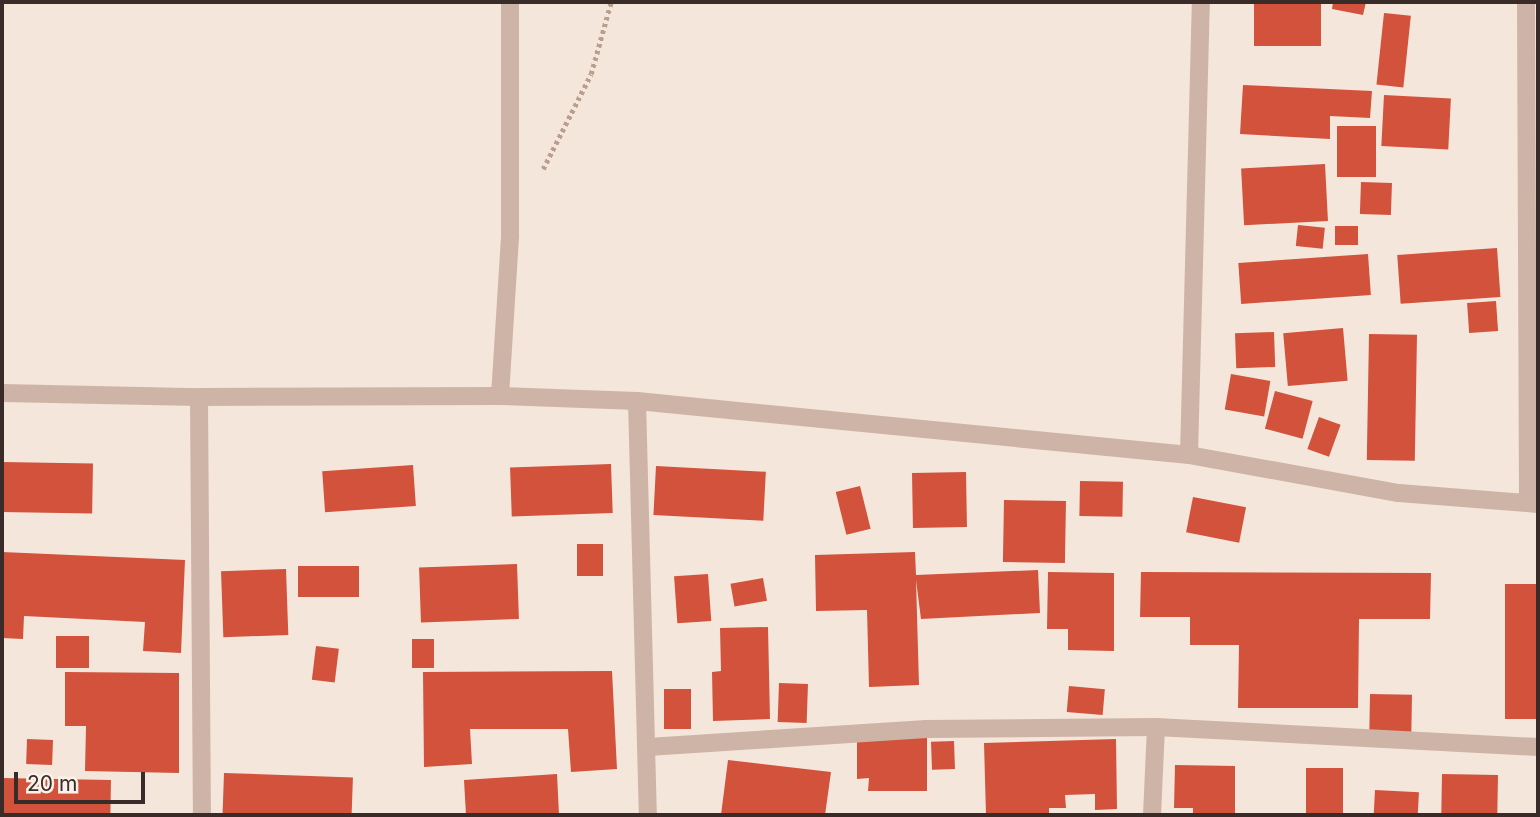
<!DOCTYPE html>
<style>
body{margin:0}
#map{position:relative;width:1540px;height:817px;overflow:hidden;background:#f4e6db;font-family:Inter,sans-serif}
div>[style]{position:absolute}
.building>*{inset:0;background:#d2523c;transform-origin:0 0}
.path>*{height:4.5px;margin-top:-2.25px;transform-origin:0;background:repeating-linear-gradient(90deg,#ba9e90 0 3.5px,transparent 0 7px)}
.minor>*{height:18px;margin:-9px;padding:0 9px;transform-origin:9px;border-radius:9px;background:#ceb4a6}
span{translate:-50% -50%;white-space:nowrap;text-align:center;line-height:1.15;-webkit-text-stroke:5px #fbf1e8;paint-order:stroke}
.frame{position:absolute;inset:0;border:4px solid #392b27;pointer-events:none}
.scale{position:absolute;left:14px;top:772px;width:131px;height:32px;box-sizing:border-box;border:4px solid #392b27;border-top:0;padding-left:9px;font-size:21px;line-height:24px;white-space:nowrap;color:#392b27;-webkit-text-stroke:5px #fbf1e8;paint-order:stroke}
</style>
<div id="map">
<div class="building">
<i style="left:1254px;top:2px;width:67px;height:44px"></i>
<i style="clip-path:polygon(1333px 2px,1366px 2px,1363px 15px,1332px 9px)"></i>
<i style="left:1384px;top:13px;width:27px;height:72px;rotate:6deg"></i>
<i style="clip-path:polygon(1243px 85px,1372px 91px,1370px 118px,1330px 116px,1330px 139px,1240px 134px)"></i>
<i style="left:1384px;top:95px;width:67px;height:51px;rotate:3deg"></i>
<i style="left:1337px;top:126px;width:39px;height:51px"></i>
<i style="left:1325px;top:164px;width:57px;height:84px;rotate:87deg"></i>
<i style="left:1361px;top:182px;width:31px;height:32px;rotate:2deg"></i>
<i style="left:1298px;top:225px;width:27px;height:21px;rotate:6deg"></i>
<i style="left:1358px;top:226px;width:19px;height:23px;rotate:90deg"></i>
<i style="left:1497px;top:248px;width:49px;height:100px;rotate:86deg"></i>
<i style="clip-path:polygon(1535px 251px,1538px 251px,1538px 274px,1536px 274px)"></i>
<i style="left:1368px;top:254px;width:41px;height:130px;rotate:86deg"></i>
<i style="left:1496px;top:301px;width:30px;height:29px;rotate:86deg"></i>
<i style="left:1343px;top:328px;width:53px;height:60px;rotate:85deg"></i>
<i style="left:1274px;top:332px;width:35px;height:39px;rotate:88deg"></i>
<i style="left:1369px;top:334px;width:48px;height:126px;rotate:1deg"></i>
<i style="left:1231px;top:374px;width:40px;height:36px;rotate:10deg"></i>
<i style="left:1275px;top:391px;width:39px;height:39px;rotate:15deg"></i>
<i style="left:1319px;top:417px;width:23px;height:34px;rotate:20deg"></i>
<i style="left:2px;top:462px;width:91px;height:50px;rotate:1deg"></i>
<i style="left:611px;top:464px;width:49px;height:101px;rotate:88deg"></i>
<i style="left:413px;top:465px;width:41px;height:91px;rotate:86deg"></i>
<i style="left:656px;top:466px;width:110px;height:49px;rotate:3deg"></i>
<i style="left:966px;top:472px;width:55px;height:54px;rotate:89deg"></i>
<i style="left:1080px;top:481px;width:43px;height:35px;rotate:1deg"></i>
<i style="left:860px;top:486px;width:44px;height:25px;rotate:76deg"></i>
<i style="left:1193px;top:497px;width:54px;height:36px;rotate:11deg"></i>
<i style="left:1004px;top:500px;width:62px;height:62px;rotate:1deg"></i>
<i style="left:577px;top:544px;width:26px;height:32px"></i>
<i style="clip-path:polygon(2px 552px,185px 560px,181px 653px,143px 651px,145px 622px,24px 616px,23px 639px,2px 638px)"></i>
<i style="clip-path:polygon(915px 552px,916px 575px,1038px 570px,1040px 613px,921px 619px,916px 580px,919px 685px,869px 687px,867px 610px,816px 611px,815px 555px)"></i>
<i style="left:517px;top:564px;width:55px;height:98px;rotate:88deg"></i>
<i style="left:359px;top:566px;width:31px;height:61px;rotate:90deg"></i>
<i style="left:286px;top:569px;width:66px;height:65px;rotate:88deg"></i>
<i style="clip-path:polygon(1048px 572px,1114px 573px,1114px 651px,1068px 650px,1068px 629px,1047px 629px)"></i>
<i style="clip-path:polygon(1141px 572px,1431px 573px,1430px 619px,1359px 619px,1358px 708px,1238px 708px,1239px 645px,1190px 645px,1190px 617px,1140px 617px)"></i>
<i style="left:708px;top:574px;width:47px;height:34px;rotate:86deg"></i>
<i style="left:763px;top:578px;width:23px;height:33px;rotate:80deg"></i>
<i style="left:1505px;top:584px;width:33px;height:135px"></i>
<i style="clip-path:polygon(768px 627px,770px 719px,713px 721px,712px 672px,721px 671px,720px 628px)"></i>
<i style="left:89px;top:636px;width:32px;height:33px;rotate:90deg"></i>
<i style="left:412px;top:639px;width:22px;height:29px"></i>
<i style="left:316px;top:646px;width:23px;height:34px;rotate:7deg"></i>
<i style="clip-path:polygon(612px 671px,617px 769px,571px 772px,568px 729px,470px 729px,472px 764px,424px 767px,423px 672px)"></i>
<i style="clip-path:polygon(65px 672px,179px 673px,179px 773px,85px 771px,86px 726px,65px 726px)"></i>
<i style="left:779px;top:683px;width:29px;height:39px;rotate:2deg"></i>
<i style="left:1069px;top:686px;width:36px;height:26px;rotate:5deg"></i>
<i style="left:691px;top:689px;width:40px;height:27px;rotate:90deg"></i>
<i style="left:1370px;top:694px;width:42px;height:38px;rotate:1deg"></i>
<i style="clip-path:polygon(857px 738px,927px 738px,927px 791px,868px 791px,869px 778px,857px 779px)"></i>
<i style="left:27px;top:739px;width:26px;height:25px;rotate:2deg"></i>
<i style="clip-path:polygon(1116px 739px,1117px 809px,1095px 810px,1095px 794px,1065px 795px,1066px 808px,1049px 808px,1049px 815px,986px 815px,984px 743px)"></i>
<i style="left:954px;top:741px;width:28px;height:23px;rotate:88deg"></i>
<i style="clip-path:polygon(728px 760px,831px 772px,825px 815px,721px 815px)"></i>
<i style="clip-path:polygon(1175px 765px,1235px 766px,1235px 815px,1193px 815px,1193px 808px,1174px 808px)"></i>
<i style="left:1306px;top:768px;width:37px;height:47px"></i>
<i style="left:224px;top:773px;width:129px;height:42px;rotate:2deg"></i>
<i style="clip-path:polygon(557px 774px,559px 815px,466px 815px,464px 780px)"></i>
<i style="left:1442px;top:774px;width:56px;height:41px;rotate:1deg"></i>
<i style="left:2px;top:778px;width:109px;height:37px;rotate:1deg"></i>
<i style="left:1375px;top:790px;width:44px;height:25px;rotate:3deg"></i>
</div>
<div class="path">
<i style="left:543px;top:169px;width:106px;rotate:-63.2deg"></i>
<i style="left:591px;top:74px;width:75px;rotate:-74.5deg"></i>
</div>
<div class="minor">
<i style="left:1526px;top:2px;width:501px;rotate:89.77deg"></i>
<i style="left:2px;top:393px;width:197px;rotate:1.2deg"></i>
<i style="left:199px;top:397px;width:301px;rotate:-0.2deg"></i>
<i style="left:500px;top:396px;width:137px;rotate:2.1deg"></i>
<i style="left:637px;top:401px;width:555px;rotate:5.59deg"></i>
<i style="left:1189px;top:455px;width:213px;rotate:10.3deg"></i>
<i style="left:1399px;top:493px;width:139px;rotate:4.5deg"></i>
<i style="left:500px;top:396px;width:161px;rotate:-86.4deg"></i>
<i style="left:510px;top:235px;width:233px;rotate:-90deg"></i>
<i style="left:199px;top:397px;width:418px;rotate:89.6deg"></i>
<i style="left:637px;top:401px;width:414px;rotate:88.5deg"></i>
<i style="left:1189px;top:455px;width:453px;rotate:-88.5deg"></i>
<i style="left:648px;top:747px;width:279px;rotate:-3.7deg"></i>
<i style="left:926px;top:729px;width:230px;rotate:-0.5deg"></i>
<i style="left:1156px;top:727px;width:383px;rotate:3deg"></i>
<i style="left:1152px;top:815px;width:88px;rotate:-87.4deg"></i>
</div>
<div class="frame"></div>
<div class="scale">20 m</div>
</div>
